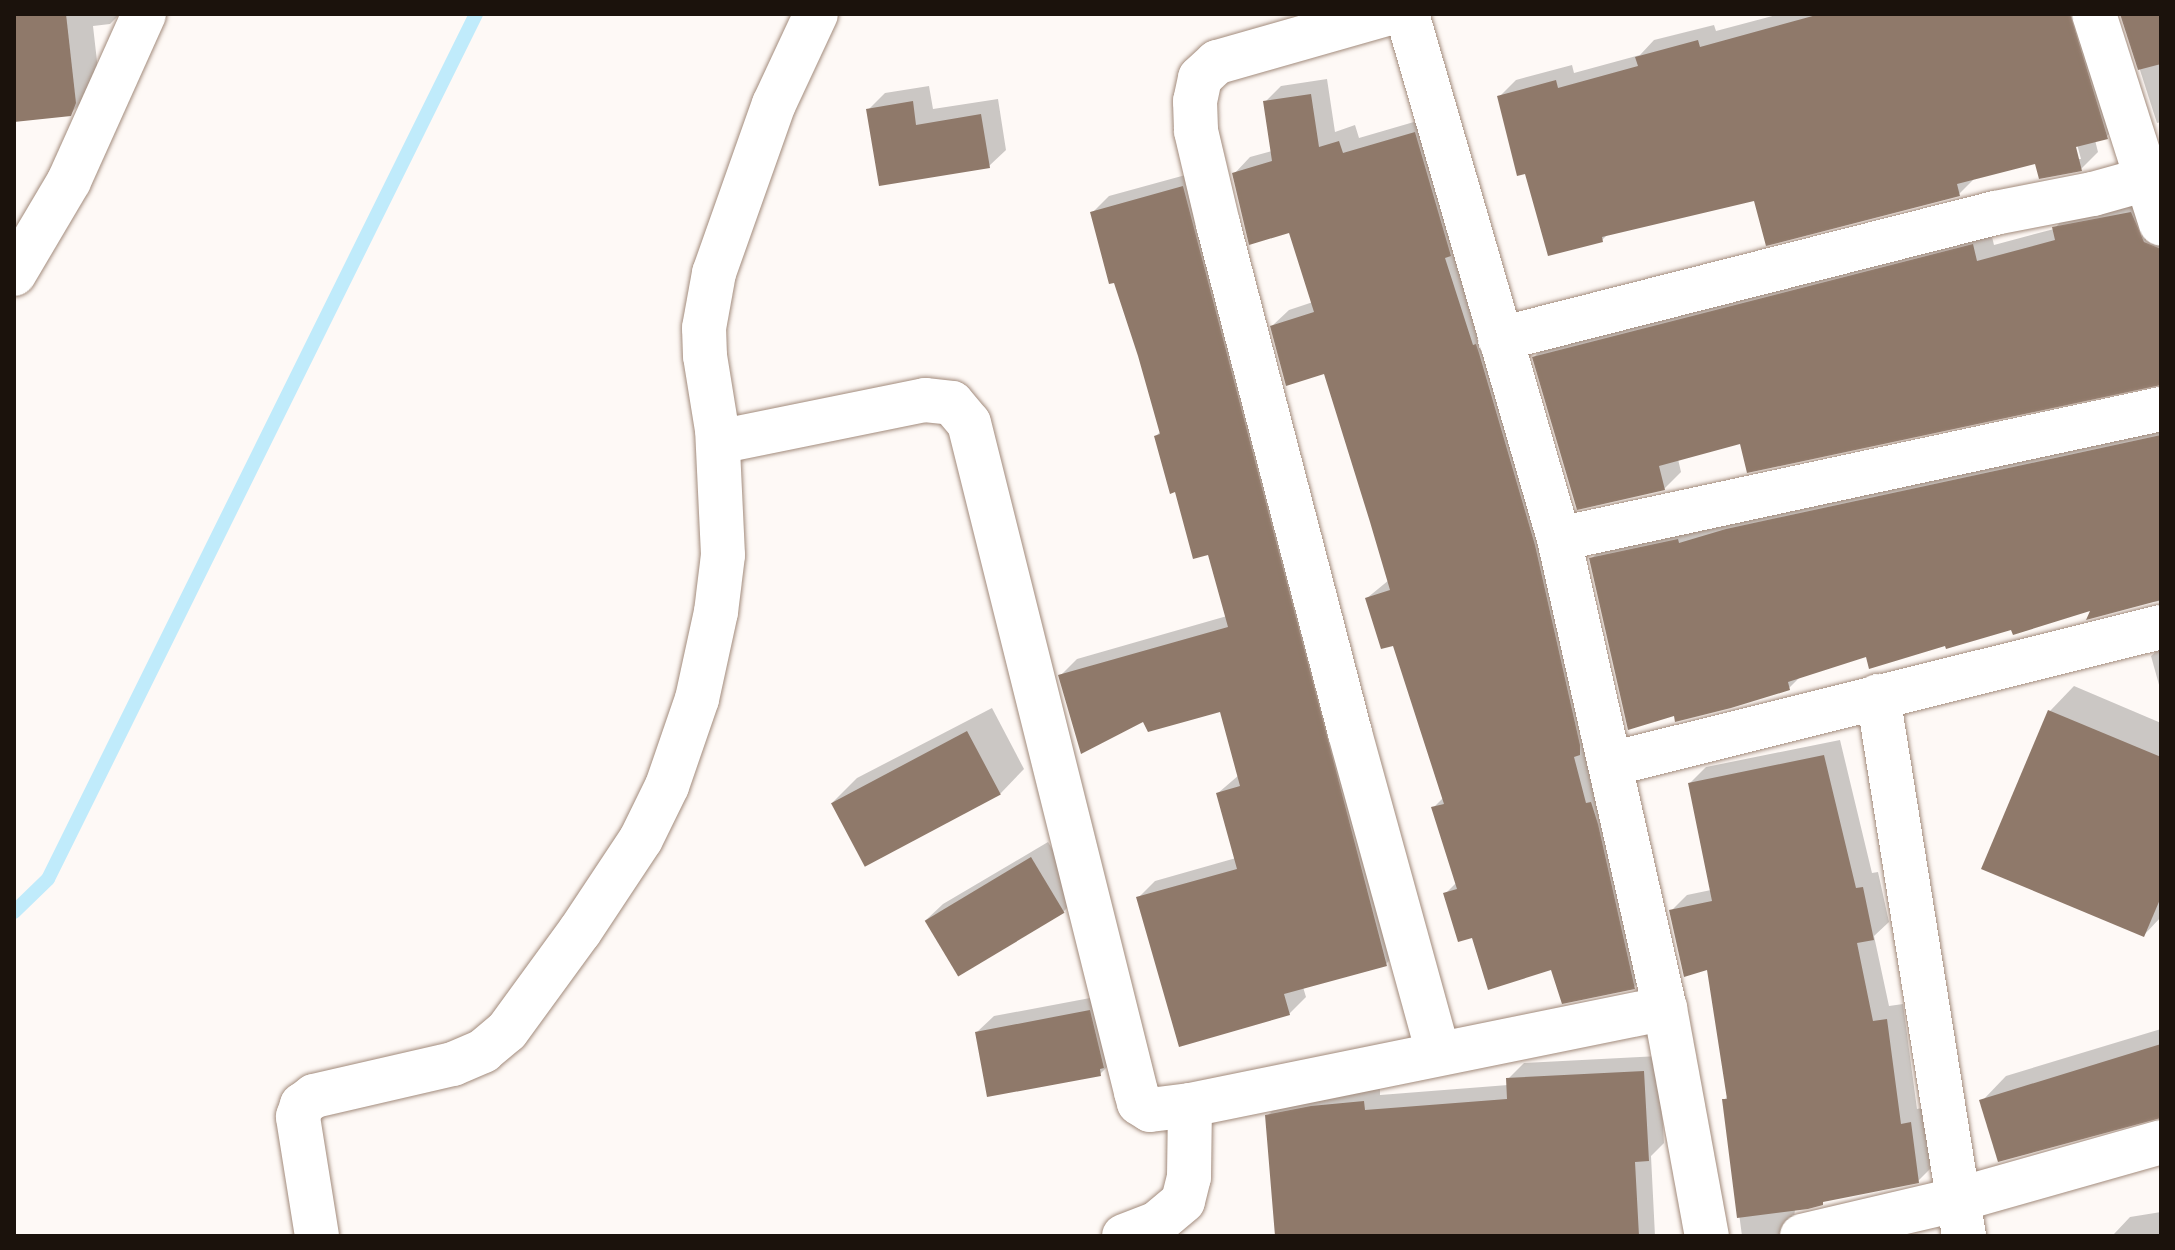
<!DOCTYPE html>
<style>
body{margin:0}
#map{position:relative;width:2175px;height:1250px;overflow:hidden;background:#fef9f6;font-family:"Crimson Pro",serif}
div>[style]{position:absolute}
.shadow>*{inset:0;background:#0003}
.stream>*{height:14px;margin:-7px;padding:0 7px;transform-origin:7px;border-radius:7px;background:#c0ebfb}
.building>*{inset:0;background:#8f796a;transform-origin:0 0}
.roads{filter:drop-shadow(0 0 2px #a28b7c) drop-shadow(0 0 2px #a28b7c)}
.street>*{height:44px;margin:-22px;padding:0 22px;transform-origin:22px;border-radius:22px;background:#fff}
span{translate:-50% -50%;white-space:nowrap;text-align:center;line-height:1.15;-webkit-text-stroke:6px #fef9f6;paint-order:stroke}
.frame{position:absolute;inset:0;border:16px solid #1b120c;pointer-events:none}
</style>
<div id="map">
<div class="shadow">
<i style="clip-path:polygon(14px 14px,120px 14px,110px 24px,93px 26px,99px 79px,94px 90px,70px 114px,14px 120px)"></i>
<i style="clip-path:polygon(evenodd,1780px 14px,2089px 14px,2123px 120px,2106px 137px,2095px 140px,2098px 152px,2081px 169px,2036px 162px,1976px 177px,1959px 194px,1756px 198px,1609px 233px,1602px 240px,1526px 171px,1499px 97px,1516px 80px,1572px 65px,1574px 73px,1640px 55px,1654px 40px,1714px 25px,1716px 31px,1780px 14px,2075px 137px,2081px 159px,2077px 159px,2072px 138px,2075px 137px)"></i>
<i style="clip-path:polygon(2122px 14px,2161px 14px,2161px 122px,2157px 123px)"></i>
<i style="clip-path:polygon(1327px 79px,1335px 132px,1355px 125px,1359px 138px,1431px 117px,1650px 970px,1634px 987px,1553px 968px,1473px 935px,1445px 894px,1457px 882px,1433px 808px,1444px 797px,1394px 643px,1367px 598px,1389px 580px,1325px 372px,1272px 326px,1289px 310px,1313px 302px,1291px 231px,1234px 174px,1250px 157px,1272px 151px,1265px 102px,1281px 86px)"></i>
<i style="clip-path:polygon(929px 86px,933px 109px,998px 99px,1006px 150px,989px 166px,869px 109px,885px 93px)"></i>
<i style="clip-path:polygon(1200px 171px,1402px 947px,1386px 964px,1303px 987px,1306px 997px,1289px 1014px,1138px 898px,1155px 881px,1236px 858px,1218px 793px,1239px 775px,1221px 710px,1144px 719px,1060px 676px,1077px 659px,1227px 616px,1209px 552px,1176px 490px,1156px 436px,1161px 431px,1140px 355px,1092px 213px,1109px 196px)"></i>
<i style="clip-path:polygon(2148px 197px,2161px 226px,2161px 383px,1741px 442px,1678px 459px,1681px 472px,1664px 489px,1534px 357px,1551px 340px,1990px 229px,1994px 245px,2054px 229px,2071px 211px)"></i>
<i style="clip-path:polygon(2161px 423px,2161px 601px,2094px 608px,1947px 643px,1867px 655px,1802px 675px,1789px 688px,1591px 559px,1608px 542px)"></i>
<i style="clip-path:polygon(2161px 647px,2161px 692px,2151px 656px)"></i>
<i style="clip-path:polygon(2074px 686px,2161px 723px,2161px 917px,2144px 935px,1984px 868px,2050px 711px)"></i>
<i style="clip-path:polygon(992px 708px,1024px 769px,1000px 794px,833px 802px,857px 778px)"></i>
<i style="clip-path:polygon(1840px 740px,1872px 873px,1878px 872px,1889px 922px,1874px 936px,1889px 1006px,1903px 1004px,1917px 1109px,1927px 1107px,1934px 1165px,1918px 1181px,1826px 1200px,1795px 1210px,1793px 1224px,1799px 1236px,1742px 1236px,1724px 1100px,1728px 1096px,1709px 968px,1671px 911px,1687px 895px,1711px 890px,1690px 783px,1706px 767px)"></i>
<i style="clip-path:polygon(1048px 842px,1080px 895px,1063px 912px,926px 920px,943px 904px)"></i>
<i style="clip-path:polygon(1106px 995px,1117px 1057px,1100px 1074px,977px 1032px,994px 1016px)"></i>
<i style="clip-path:polygon(2161px 1029px,2161px 1116px,1982px 1101px,2006px 1076px)"></i>
<i style="clip-path:polygon(1659px 1056px,1664px 1143px,1651px 1156px,1655px 1236px,1277px 1236px,1267px 1116px,1283px 1100px,1380px 1086px,1380px 1095px,1508px 1085px,1508px 1079px,1524px 1063px)"></i>
<i style="clip-path:polygon(2161px 1212px,2161px 1236px,2101px 1236px,2114px 1234px,2130px 1217px)"></i>
</div>
<div class="stream">
<i style="left:14px;top:912px;width:47px;rotate:-44.1deg"></i>
<i style="left:48px;top:879px;width:965px;rotate:-63.67deg"></i>
</div>
<div class="building">
<i style="clip-path:polygon(14px 14px,66px 14px,76px 103px,71px 116px,14px 122px)"></i>
<i style="clip-path:polygon(1820px 14px,2070px 14px,2108px 139px,2076px 147px,2082px 171px,2039px 179px,2035px 164px,1957px 184px,1960px 196px,1766px 246px,1754px 201px,1602px 237px,1603px 242px,1548px 256px,1525px 174px,1517px 176px,1497px 96px,1556px 80px,1558px 88px,1638px 66px,1635px 57px,1698px 40px,1700px 47px)"></i>
<i style="clip-path:polygon(2120px 14px,2161px 14px,2161px 64px,2138px 70px)"></i>
<i style="clip-path:polygon(1311px 94px,1319px 147px,1339px 141px,1343px 153px,1415px 132px,1451px 256px,1445px 258px,1473px 345px,1476px 344px,1479px 353px,1535px 545px,1580px 745px,1580px 755px,1574px 757px,1586px 803px,1591px 802px,1598px 824px,1635px 989px,1562px 1004px,1551px 970px,1488px 990px,1472px 938px,1458px 942px,1443px 893px,1457px 889px,1431px 807px,1444px 804px,1393px 646px,1381px 649px,1365px 598px,1390px 590px,1370px 522px,1324px 374px,1286px 386px,1270px 326px,1314px 312px,1289px 233px,1249px 245px,1232px 173px,1272px 161px,1263px 101px)"></i>
<i style="clip-path:polygon(913px 101px,916px 125px,981px 114px,990px 168px,879px 186px,866px 109px)"></i>
<i style="clip-path:polygon(1183px 186px,1387px 966px,1284px 994px,1290px 1015px,1179px 1047px,1136px 897px,1237px 869px,1216px 793px,1240px 786px,1220px 712px,1148px 732px,1143px 722px,1081px 754px,1058px 675px,1228px 627px,1208px 555px,1193px 559px,1175px 492px,1170px 494px,1154px 436px,1160px 434px,1138px 356px,1114px 283px,1109px 284px,1090px 212px)"></i>
<i style="clip-path:polygon(2131px 212px,2144px 242px,2161px 249px,2161px 385px,1747px 473px,1740px 444px,1659px 466px,1665px 490px,1577px 510px,1532px 357px,1973px 244px,1977px 261px,2055px 240px,2052px 227px)"></i>
<i style="clip-path:polygon(2161px 435px,2161px 600px,2086px 620px,2090px 611px,2013px 635px,2011px 630px,1946px 649px,1945px 646px,1869px 669px,1866px 657px,1788px 682px,1790px 690px,1731px 708px,1675px 722px,1674px 716px,1628px 730px,1589px 558px,1678px 539px,1679px 543px,1726px 529px)"></i>
<i style="clip-path:polygon(2048px 710px,2161px 757px,2161px 897px,2144px 937px,1981px 869px)"></i>
<i style="left:967px;top:731px;width:72px;height:154px;rotate:62deg"></i>
<i style="clip-path:polygon(1824px 755px,1856px 888px,1863px 887px,1874px 940px,1857px 943px,1873px 1021px,1887px 1019px,1901px 1124px,1911px 1122px,1919px 1183px,1823px 1202px,1823px 1205px,1808px 1209px,1737px 1218px,1722px 1099px,1727px 1099px,1707px 970px,1684px 977px,1669px 910px,1712px 901px,1688px 783px)"></i>
<i style="left:1031px;top:857px;width:65px;height:124px;rotate:59deg"></i>
<i style="clip-path:polygon(1090px 1010px,1104px 1068px,1100px 1069px,1101px 1076px,987px 1097px,975px 1032px)"></i>
<i style="clip-path:polygon(2161px 1044px,2161px 1118px,1998px 1162px,1979px 1100px)"></i>
<i style="clip-path:polygon(1644px 1071px,1649px 1161px,1635px 1162px,1639px 1236px,1275px 1236px,1265px 1115px,1311px 1106px,1364px 1101px,1365px 1110px,1507px 1099px,1506px 1078px)"></i>
</div>
<div class="roads">
<div class="street">
<i style="left:1386px;top:14px;width:176px;rotate:164.1deg"></i>
<i style="left:1217px;top:62px;width:23px;rotate:137deg"></i>
<i style="left:1200px;top:78px;width:24px;rotate:102deg"></i>
<i style="left:1195px;top:101px;width:30px;rotate:88deg"></i>
<i style="left:1196px;top:131px;width:96px;rotate:76.7deg"></i>
<i style="left:1218px;top:224px;width:526px;rotate:75.46deg"></i>
<i style="left:1350px;top:733px;width:331px;rotate:74.6deg"></i>
<i style="left:1407px;top:14px;width:547px;rotate:73.85deg"></i>
<i style="left:1559px;top:539px;width:481px;rotate:77.3deg"></i>
<i style="left:1665px;top:1008px;width:232px;rotate:79.6deg"></i>
<i style="left:2094px;top:14px;width:220px;rotate:72.3deg"></i>
<i style="left:14px;top:274px;width:108px;rotate:-59.4deg"></i>
<i style="left:69px;top:181px;width:183px;rotate:-65.8deg"></i>
<i style="left:1500px;top:339px;width:511px;rotate:-14.28deg"></i>
<i style="left:1995px;top:213px;width:100px;rotate:-11deg"></i>
<i style="left:2093px;top:194px;width:71px;rotate:-15.6deg"></i>
<i style="left:718px;top:442px;width:211px;rotate:-11.5deg"></i>
<i style="left:925px;top:400px;width:27px;rotate:6deg"></i>
<i style="left:952px;top:403px;width:26px;rotate:50deg"></i>
<i style="left:969px;top:423px;width:690px;rotate:75.98deg"></i>
<i style="left:1136px;top:1092px;width:11px;rotate:75deg"></i>
<i style="left:1139px;top:1103px;width:13px;rotate:32deg"></i>
<i style="left:1150px;top:1110px;width:40px;rotate:-7.1deg"></i>
<i style="left:1190px;top:1105px;width:485px;rotate:-11.5deg"></i>
<i style="left:1559px;top:539px;width:616px;rotate:-12.19deg"></i>
<i style="left:1878px;top:696px;width:547px;rotate:80.95deg"></i>
<i style="left:1611px;top:764px;width:567px;rotate:-13.99deg"></i>
<i style="left:317px;top:1236px;width:121px;rotate:-99.1deg"></i>
<i style="left:298px;top:1117px;width:13px;rotate:-72deg"></i>
<i style="left:302px;top:1105px;width:15px;rotate:-37deg"></i>
<i style="left:314px;top:1096px;width:143px;rotate:-13deg"></i>
<i style="left:453px;top:1064px;width:33px;rotate:-23deg"></i>
<i style="left:483px;top:1051px;width:31px;rotate:-40deg"></i>
<i style="left:507px;top:1031px;width:124px;rotate:-53.9deg"></i>
<i style="left:580px;top:931px;width:110px;rotate:-56.5deg"></i>
<i style="left:641px;top:839px;width:59px;rotate:-63.9deg"></i>
<i style="left:667px;top:786px;width:92px;rotate:-71deg"></i>
<i style="left:697px;top:699px;width:89px;rotate:-77.7deg"></i>
<i style="left:716px;top:612px;width:57px;rotate:-83deg"></i>
<i style="left:723px;top:555px;width:125px;rotate:-92.7deg"></i>
<i style="left:717px;top:430px;width:75px;rotate:-99.2deg"></i>
<i style="left:705px;top:356px;width:28px;rotate:-92deg"></i>
<i style="left:704px;top:328px;width:56px;rotate:-79.7deg"></i>
<i style="left:714px;top:273px;width:179px;rotate:-70.5deg"></i>
<i style="left:774px;top:104px;width:99px;rotate:-65deg"></i>
<i style="left:1124px;top:1236px;width:34px;rotate:-21deg"></i>
<i style="left:1156px;top:1224px;width:35px;rotate:-40deg"></i>
<i style="left:1183px;top:1201px;width:25px;rotate:-76deg"></i>
<i style="left:1189px;top:1177px;width:72px;rotate:-89.2deg"></i>
<i style="left:1802px;top:1236px;width:162px;rotate:-13.2deg"></i>
<i style="left:1960px;top:1199px;width:209px;rotate:-15.8deg"></i>
</div>
</div>
<div class="frame"></div>
</div>
